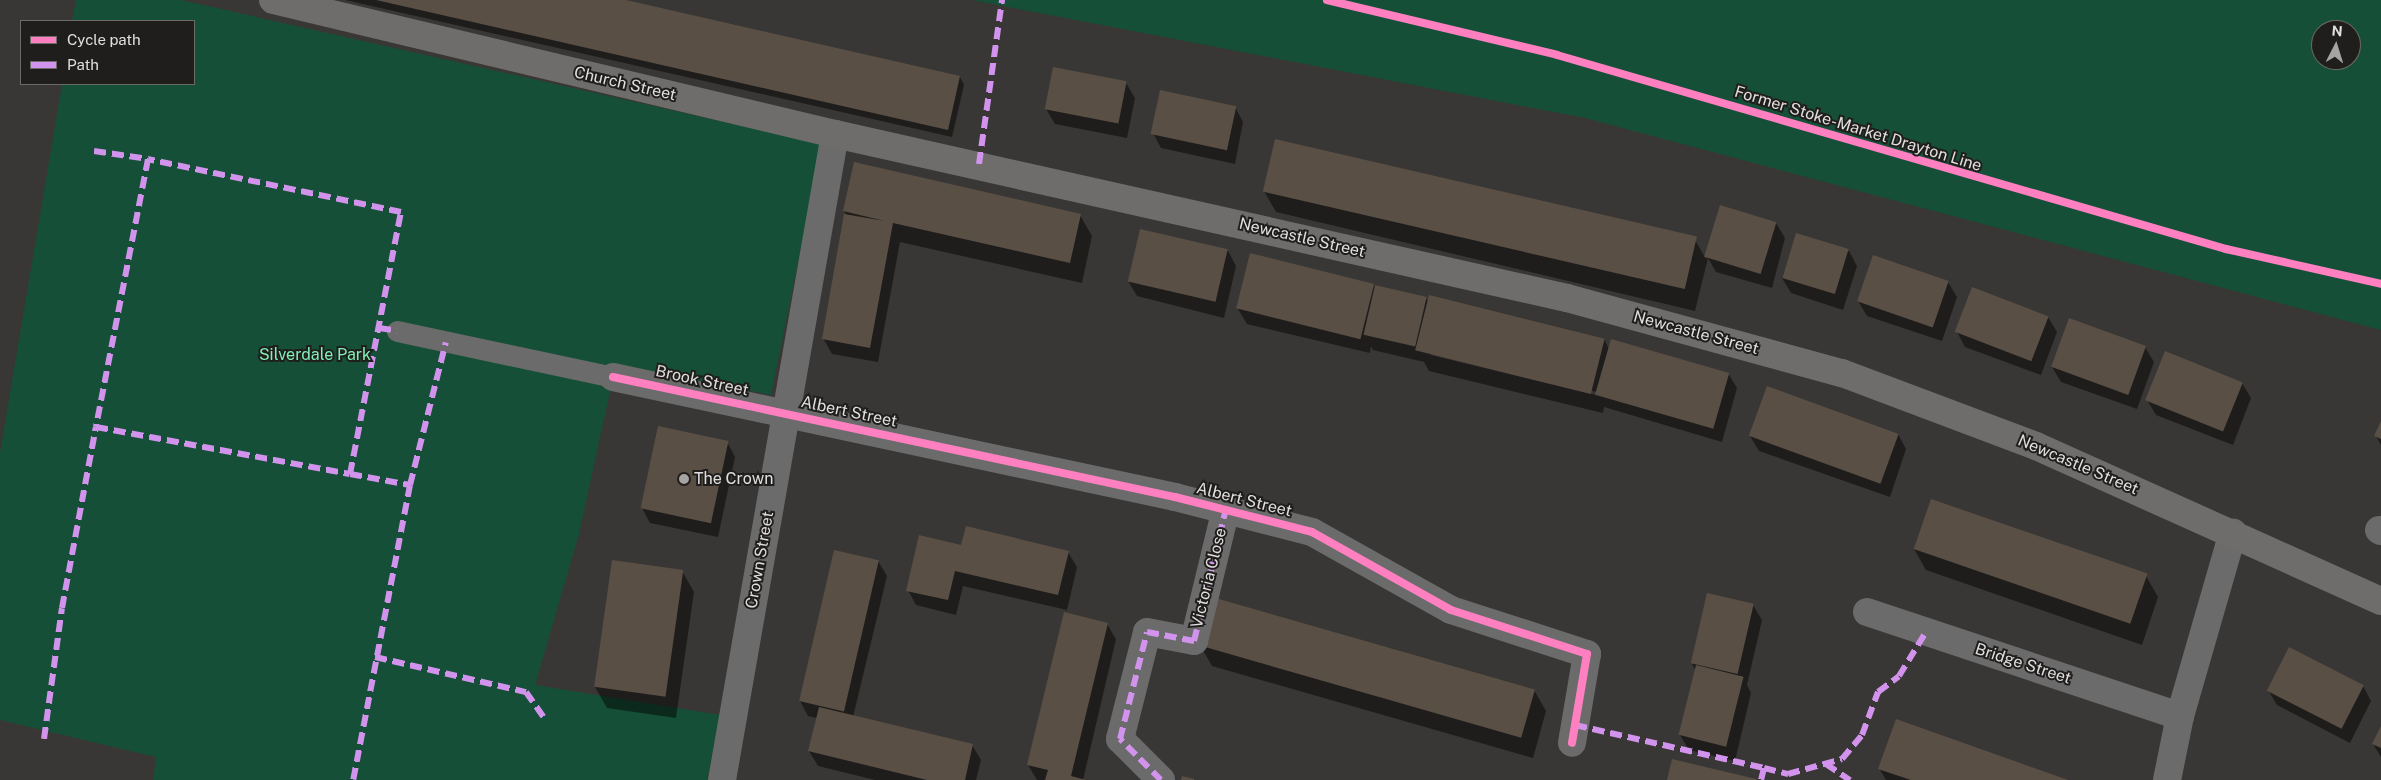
<!DOCTYPE html>
<style>
body{margin:0}
#map{position:relative;width:2381px;height:780px;overflow:hidden;background:#393735;font-family:"Public Sans",sans-serif}
div>[style]{position:absolute}
.green>*{inset:0;background:#164f37}
.shadow>*{inset:0;background:#0007}
.building>*{inset:0;background:#5a4f45;transform-origin:0 0}
.lane>*{height:21px;margin:-10.5px;padding:0 10.5px;transform-origin:10.5px;border-radius:10.5px;background:#6b6b6b}
.street>*{height:28px;margin:-14px;padding:0 14px;transform-origin:14px;border-radius:14px;background:#6b6b6b}
.secondary>*{height:28px;margin:-14px;padding:0 14px;transform-origin:14px;border-radius:14px;background:#6e6d6c}
.quiet>*{height:6px;margin-top:-3px;transform-origin:0;background:repeating-linear-gradient(90deg,#d193ec 0 12px,transparent 0 18px)}
.cycleway>*{height:8px;margin:-4px;padding:0 4px;transform-origin:4px;border-radius:4px;background:#ff80c0}
.dots>*{width:14px;height:14px;translate:-50% -50%;box-sizing:border-box;border:2px solid #201e1d;border-radius:50%}
span{translate:-50% -50%;white-space:nowrap;text-align:center;line-height:1.15;-webkit-text-stroke:4px #201e1d;paint-order:stroke}
.street-label{font-size:16px;color:#e1dfdd}
.park-label{font-size:16px;color:#81efb8}
.poi-label{font-size:16px;color:#e1dfdd}
.left{translate:0 -50%;text-align:left}
.legend{position:absolute;left:20px;top:20px;width:175px;height:65px;box-sizing:border-box;background:#201e1d;border:1px solid #6d6b6a;margin:0;padding:6px 9px;list-style:none;font-size:15px;color:#e1dfdd}
.legend li{display:flex;align-items:center;gap:10px;height:25px}
.legend b{width:25px;border:1px solid #6d6b6a}
.north{position:absolute;left:2311px;top:20px;width:50px;height:50px;box-sizing:border-box;background:#201e1d;border:1px solid #6d6b6a;border-radius:50%;rotate:5deg;font-size:14px;font-weight:700;line-height:20px;text-align:center;color:#e1dfdd}
.north::after{content:'';display:block;margin:auto;width:18px;height:22px;background:#a6a4a2;clip-path:polygon(50% 0,100% 100%,50% 72%,0 100%)}
</style>
<div id="map">
<div class="green">
<i style="clip-path:polygon(76px 0,181px 0,822px 144px,771px 395px,616px 364px,579px 534px,535px 685px,720px 715px,707px 780px,153px 780px,156px 757px,0 720px,0 453px,62px 84px,194px 84px,194px 21px,72px 21px)"></i>
<i style="clip-path:polygon(evenodd,972px 0,2381px 0,2381px 330px,1585px 118px,972px 0,2321px 30px,2351px 30px,2351px 60px,2321px 60px,2321px 30px)"></i>
</div>
<div class="shadow">
<i style="clip-path:polygon(345px 0,619px 0,960px 77px,964px 85px,952px 137px)"></i>
<i style="clip-path:polygon(1126px 83px,1135px 98px,1127px 138px,1055px 124px,1046px 109px)"></i>
<i style="clip-path:polygon(1235px 107px,1243px 122px,1235px 164px,1161px 148px,1153px 133px)"></i>
<i style="clip-path:polygon(1264px 191px,1695px 240px,1706px 259px,1721px 207px,1776px 223px,1785px 238px,1772px 288px,1716px 272px,1708px 258px,1695px 311px,1276px 212px)"></i>
<i style="clip-path:polygon(844px 211px,1080px 215px,1092px 236px,1082px 283px,900px 242px,878px 362px,832px 354px,823px 338px,847px 216px)"></i>
<i style="clip-path:polygon(1796px 235px,1849px 251px,1857px 266px,1843px 310px,1791px 293px,1782px 278px)"></i>
<i style="clip-path:polygon(1228px 251px,1236px 266px,1224px 318px,1137px 296px,1128px 281px)"></i>
<i style="clip-path:polygon(1948px 282px,1957px 297px,1942px 341px,1867px 316px,1858px 301px)"></i>
<i style="clip-path:polygon(evenodd,1374px 285px,1426px 298px,1428px 302px,1604px 339px,1609px 349px,1728px 373px,1737px 388px,1722px 442px,1604px 407px,1603px 413px,1429px 371px,1424px 362px,1373px 350px,1371px 346px,1370px 353px,1247px 324px,1238px 309px,1374px 285px,1431px 352px,1597px 392px,1597px 395px,1431px 355px,1431px 352px)"></i>
<i style="clip-path:polygon(2048px 317px,2057px 332px,2041px 375px,1965px 347px,1957px 332px)"></i>
<i style="clip-path:polygon(2145px 347px,2154px 362px,2137px 409px,2061px 382px,2052px 367px)"></i>
<i style="clip-path:polygon(2242px 383px,2251px 398px,2233px 445px,2156px 415px,2147px 400px)"></i>
<i style="clip-path:polygon(2381px 424px,2381px 445px,2376px 436px)"></i>
<i style="clip-path:polygon(1898px 434px,1906px 449px,1890px 497px,1759px 451px,1750px 436px)"></i>
<i style="clip-path:polygon(727px 442px,735px 457px,718px 537px,650px 523px,642px 508px)"></i>
<i style="clip-path:polygon(962px 547px,1068px 552px,1077px 567px,1067px 610px,963px 586px,956px 615px,916px 605px,908px 590px)"></i>
<i style="clip-path:polygon(1914px 549px,2146px 576px,2158px 597px,2142px 645px,1926px 570px)"></i>
<i style="clip-path:polygon(614px 561px,682px 571px,694px 592px,676px 718px,607px 708px,595px 687px)"></i>
<i style="clip-path:polygon(878px 561px,887px 576px,853px 717px,972px 745px,981px 760px,976px 780px,875px 780px,818px 766px,809px 751px,817px 718px,808px 716px,800px 701px)"></i>
<i style="clip-path:polygon(1753px 605px,1762px 620px,1747px 685px,1751px 693px,1735px 761px,1689px 750px,1680px 735px,1696px 671px,1691px 662px)"></i>
<i style="clip-path:polygon(1107px 624px,1116px 639px,1083px 780px,1037px 780px,1028px 765px)"></i>
<i style="clip-path:polygon(1200px 645px,1534px 690px,1546px 711px,1533px 758px,1212px 666px)"></i>
<i style="clip-path:polygon(2363px 686px,2371px 701px,2350px 743px,2277px 705px,2268px 690px)"></i>
<i style="clip-path:polygon(2381px 729px,2381px 757px,2373px 744px)"></i>
<i style="clip-path:polygon(1879px 768px,2065px 780px,1886px 780px)"></i>
</div>
<div class="building">
<i style="clip-path:polygon(376px 0,626px 0,960px 76px,948px 130px)"></i>
<i style="left:1053px;top:67px;width:75px;height:43px;rotate:11deg"></i>
<i style="left:1160px;top:90px;width:78px;height:45px;rotate:12deg"></i>
<i style="left:1275px;top:139px;width:433px;height:54px;rotate:13deg"></i>
<i style="clip-path:polygon(854px 162px,1081px 214px,1070px 263px,893px 223px,870px 348px,822px 339px,844px 214px,885px 221px,843px 211px)"></i>
<i style="left:1720px;top:205px;width:59px;height:54px;rotate:17deg"></i>
<i style="left:1140px;top:229px;width:90px;height:54px;rotate:13deg"></i>
<i style="left:1796px;top:233px;width:55px;height:47px;rotate:17deg"></i>
<i style="left:1250px;top:253px;width:128px;height:57px;rotate:14deg"></i>
<i style="left:1873px;top:255px;width:80px;height:49px;rotate:19deg"></i>
<i style="left:1375px;top:285px;width:53px;height:51px;rotate:13deg"></i>
<i style="left:1972px;top:287px;width:82px;height:48px;rotate:21deg"></i>
<i style="left:1429px;top:295px;width:181px;height:57px;rotate:14deg"></i>
<i style="left:2069px;top:318px;width:82px;height:52px;rotate:20deg"></i>
<i style="left:1611px;top:339px;width:123px;height:58px;rotate:16deg"></i>
<i style="left:2165px;top:351px;width:84px;height:53px;rotate:22deg"></i>
<i style="left:1767px;top:386px;width:140px;height:53px;rotate:20deg"></i>
<i style="clip-path:polygon(2381px 421px,2381px 439px,2374px 436px)"></i>
<i style="left:658px;top:426px;width:72px;height:84px;rotate:12deg"></i>
<i style="left:1931px;top:499px;width:229px;height:53px;rotate:19deg"></i>
<i style="clip-path:polygon(966px 526px,1069px 551px,1058px 595px,955px 571px,948px 600px,906px 591px,919px 535px,961px 545px)"></i>
<i style="left:834px;top:550px;width:46px;height:155px;rotate:13deg"></i>
<i style="left:612px;top:560px;width:72px;height:128px;rotate:8deg"></i>
<i style="left:1707px;top:593px;width:48px;height:72px;rotate:13deg"></i>
<i style="left:1212px;top:597px;width:336px;height:50px;rotate:16deg"></i>
<i style="clip-path:polygon(1064px 612px,1108px 623px,1071px 776px,1086px 780px,1045px 780px,1048px 770px,1027px 765px)"></i>
<i style="left:2289px;top:647px;width:84px;height:49px;rotate:27deg"></i>
<i style="left:1696px;top:665px;width:49px;height:72px;rotate:14deg"></i>
<i style="clip-path:polygon(819px 707px,973px 744px,965px 780px,927px 780px,808px 751px)"></i>
<i style="clip-path:polygon(1896px 719px,2068px 780px,1911px 780px,1878px 769px)"></i>
<i style="clip-path:polygon(2381px 726px,2381px 748px,2372px 744px)"></i>
<i style="clip-path:polygon(1672px 759px,1756px 779px,1756px 780px,1667px 780px)"></i>
<i style="clip-path:polygon(1182px 776px,1194px 779px,1194px 780px,1181px 780px)"></i>
</div>
<div class="lane">
<i style="left:397px;top:331px;width:221px;rotate:12deg"></i>
</div>
<div class="street">
<i style="left:613px;top:377px;width:575px;rotate:12.05deg"></i>
<i style="left:1175px;top:497px;width:141px;rotate:14.3deg"></i>
<i style="left:1312px;top:532px;width:159px;rotate:29.3deg"></i>
<i style="left:1451px;top:610px;width:143px;rotate:17.9deg"></i>
<i style="left:1587px;top:654px;width:90px;rotate:99.6deg"></i>
<i style="left:2379px;top:530px;width:2px;rotate:27deg"></i>
<i style="left:1867px;top:612px;width:330px;rotate:18.4deg"></i>
<i style="left:722px;top:780px;width:656px;rotate:-80.08deg"></i>
<i style="left:1161px;top:780px;width:58px;rotate:-135deg"></i>
<i style="left:1120px;top:739px;width:110px;rotate:-75.8deg"></i>
<i style="left:1147px;top:632px;width:48px;rotate:10.8deg"></i>
<i style="left:1194px;top:641px;width:136px;rotate:-76.4deg"></i>
<i style="left:2167px;top:780px;width:65px;rotate:-78.5deg"></i>
<i style="left:2180px;top:716px;width:191px;rotate:-73.9deg"></i>
</div>
<div class="secondary">
<i style="left:273px;top:0;width:578px;rotate:13.41deg"></i>
<i style="left:835px;top:134px;width:750px;rotate:12.63deg"></i>
<i style="left:1567px;top:298px;width:285px;rotate:15.3deg"></i>
<i style="left:1842px;top:373px;width:207px;rotate:20.6deg"></i>
<i style="left:2036px;top:446px;width:378px;rotate:24.2deg"></i>
</div>
<div class="quiet">
<i style="left:94px;top:151px;width:55px;rotate:8.4deg"></i>
<i style="left:979px;top:164px;width:166px;rotate:-82deg"></i>
<i style="left:379px;top:328px;width:18px;rotate:9deg"></i>
<i style="left:350px;top:474px;width:267px;rotate:-79deg"></i>
<i style="left:401px;top:212px;width:258px;rotate:-168.2deg"></i>
<i style="left:148px;top:159px;width:273px;rotate:101deg"></i>
<i style="left:96px;top:427px;width:258px;rotate:10.5deg"></i>
<i style="left:350px;top:474px;width:61px;rotate:10.4deg"></i>
<i style="left:410px;top:485px;width:300px;rotate:100.9deg"></i>
<i style="left:410px;top:485px;width:147px;rotate:-75.9deg"></i>
<i style="left:375px;top:657px;width:155px;rotate:13.1deg"></i>
<i style="left:526px;top:692px;width:33px;rotate:55deg"></i>
<i style="left:1575px;top:725px;width:194px;rotate:12.8deg"></i>
<i style="left:1764px;top:768px;width:12px;rotate:104deg"></i>
<i style="left:44px;top:739px;width:132px;rotate:-82.2deg"></i>
<i style="left:62px;top:608px;width:184px;rotate:-79.4deg"></i>
<i style="left:1826px;top:764px;width:29px;rotate:34deg"></i>
<i style="left:1764px;top:768px;width:25px;rotate:14deg"></i>
<i style="left:1788px;top:774px;width:56px;rotate:-15.5deg"></i>
<i style="left:1842px;top:759px;width:31px;rotate:-50deg"></i>
<i style="left:1862px;top:735px;width:46px;rotate:-69.6deg"></i>
<i style="left:1878px;top:692px;width:26px;rotate:-37deg"></i>
<i style="left:1899px;top:676px;width:52px;rotate:-58.5deg"></i>
<i style="left:1161px;top:780px;width:58px;rotate:-135deg"></i>
<i style="left:1120px;top:739px;width:110px;rotate:-75.8deg"></i>
<i style="left:1147px;top:632px;width:48px;rotate:10.8deg"></i>
<i style="left:1194px;top:641px;width:136px;rotate:-76.4deg"></i>
</div>
<div class="cycleway">
<i style="left:1327px;top:0;width:236px;rotate:13.4deg"></i>
<i style="left:1557px;top:55px;width:697px;rotate:16.17deg"></i>
<i style="left:2226px;top:249px;width:159px;rotate:12.7deg"></i>
<i style="left:613px;top:377px;width:575px;rotate:12.05deg"></i>
<i style="left:1175px;top:497px;width:141px;rotate:14.3deg"></i>
<i style="left:1312px;top:532px;width:159px;rotate:29.3deg"></i>
<i style="left:1451px;top:610px;width:143px;rotate:17.9deg"></i>
<i style="left:1587px;top:654px;width:90px;rotate:99.6deg"></i>
</div>
<div class="dots">
<i style="left:684px;top:479px;background:#a6a4a2"></i>
</div>
<div class="street-label">
<span style="left:625px;top:84px;rotate:13deg">Church Street</span>
<span style="left:1858px;top:129px;rotate:17deg">Former Stoke-Market Drayton Line</span>
<span style="left:1302px;top:238px;rotate:13deg">Newcastle Street</span>
<span style="left:1696px;top:333px;rotate:15deg">Newcastle Street</span>
<span style="left:702px;top:381px;rotate:12deg">Brook Street</span>
<span style="left:849px;top:412px;rotate:12deg">Albert Street</span>
<span style="left:2078px;top:465px;rotate:23deg">Newcastle Street</span>
<span style="left:1244px;top:500px;rotate:14deg">Albert Street</span>
<span style="left:760px;top:560px;rotate:-80deg">Crown Street</span>
<span style="left:1209px;top:578px;rotate:-76deg">Victoria Close</span>
<span style="left:2023px;top:664px;rotate:18deg">Bridge Street</span>
</div>
<div class="park-label">
<span style="left:315px;top:355px">Silverdale Park</span>
</div>
<div class="poi-label">
<span class="left" style="left:694px;top:479px">The Crown</span>
</div>
<ul class="legend">
<li><b style="height:6px;background:#ff80c0"></b>Cycle path</li>
<li><b style="height:6px;background:#d193ec"></b>Path</li>
</ul>
<div class="north">N</div>
</div>
